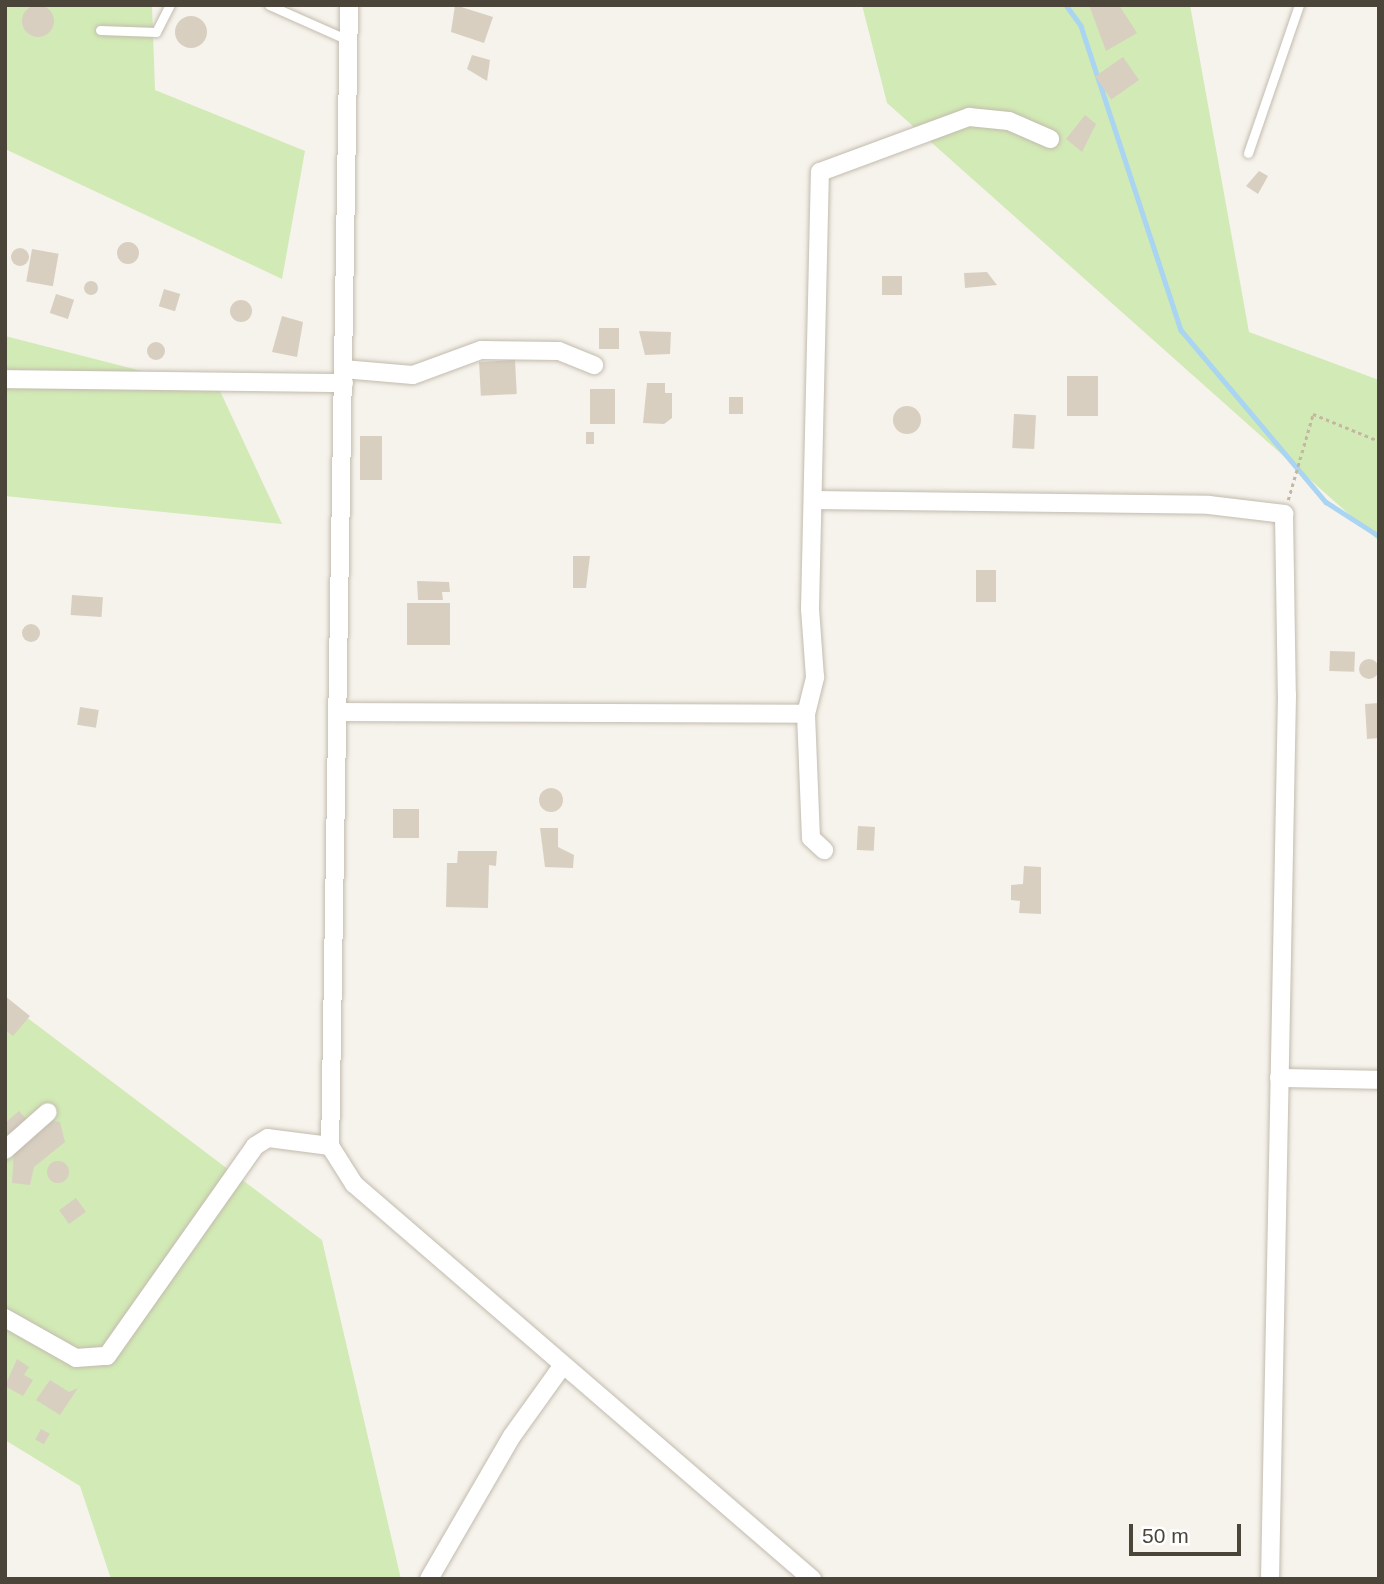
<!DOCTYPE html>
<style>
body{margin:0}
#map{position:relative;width:1384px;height:1584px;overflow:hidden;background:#f6f3ec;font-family:Arial,sans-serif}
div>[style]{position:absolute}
.green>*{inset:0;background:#d2eab5}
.stream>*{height:4.5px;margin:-2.25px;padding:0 2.25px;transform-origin:2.25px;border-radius:2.25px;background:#a9d4f2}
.building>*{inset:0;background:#d8cfc1;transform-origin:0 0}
.round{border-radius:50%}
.path>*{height:2.5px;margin-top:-1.25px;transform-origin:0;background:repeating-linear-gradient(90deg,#c4b79f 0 3.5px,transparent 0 7px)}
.roads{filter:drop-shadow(0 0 2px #c2bbae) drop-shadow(0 0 2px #c2bbae)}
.service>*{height:9px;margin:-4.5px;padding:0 4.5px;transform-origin:4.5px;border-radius:4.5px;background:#fff}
.minor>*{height:18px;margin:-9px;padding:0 9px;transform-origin:9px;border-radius:9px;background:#fff}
span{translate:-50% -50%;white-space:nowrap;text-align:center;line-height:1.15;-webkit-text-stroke:5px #fff;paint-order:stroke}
.frame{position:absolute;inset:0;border:7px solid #4b4439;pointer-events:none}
.scale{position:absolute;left:1129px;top:1524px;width:112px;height:32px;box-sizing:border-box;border:4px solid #4b4439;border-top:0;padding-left:9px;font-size:21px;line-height:24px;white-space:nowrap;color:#4b4439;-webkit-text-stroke:5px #fff;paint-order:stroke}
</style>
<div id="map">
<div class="green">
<i style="clip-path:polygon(5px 5px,152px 5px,155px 90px,305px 151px,282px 279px,5px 149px)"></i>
<i style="clip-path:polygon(862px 5px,1190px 5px,1249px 332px,1379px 380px,1379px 541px,887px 103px)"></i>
<i style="clip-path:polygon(5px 336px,220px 391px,282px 524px,5px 496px)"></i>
<i style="clip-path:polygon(5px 1001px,322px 1240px,401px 1579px,111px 1579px,80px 1486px,5px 1440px)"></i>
</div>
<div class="stream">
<i style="left:1066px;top:5px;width:26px;rotate:54deg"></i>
<i style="left:1081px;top:26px;width:320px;rotate:71.8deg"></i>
<i style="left:1181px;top:330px;width:225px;rotate:49.9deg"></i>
<i style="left:1326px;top:502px;width:63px;rotate:32.7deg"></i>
</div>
<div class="building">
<i style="clip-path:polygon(455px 5px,493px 17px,484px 43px,451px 32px)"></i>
<i style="clip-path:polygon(1089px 5px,1119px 5px,1137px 33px,1106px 51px)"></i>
<i class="round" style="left:22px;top:5px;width:32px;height:32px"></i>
<i class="round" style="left:175px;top:16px;width:32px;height:32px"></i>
<i style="clip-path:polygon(472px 55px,490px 60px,487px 81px,467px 69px)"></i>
<i style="left:1123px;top:57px;width:28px;height:34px;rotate:55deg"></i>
<i style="clip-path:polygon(1085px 115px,1096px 124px,1082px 152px,1066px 139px)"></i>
<i style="clip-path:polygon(1259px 171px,1268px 176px,1258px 194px,1246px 186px)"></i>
<i class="round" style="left:117px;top:242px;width:22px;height:22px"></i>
<i class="round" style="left:11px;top:248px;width:18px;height:18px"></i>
<i style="left:32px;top:249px;width:27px;height:33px;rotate:10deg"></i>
<i style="clip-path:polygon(987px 272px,997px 285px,965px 288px,964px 273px)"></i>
<i style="left:902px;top:276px;width:19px;height:20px;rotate:90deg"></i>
<i class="round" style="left:84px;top:281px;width:14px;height:14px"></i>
<i style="left:164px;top:289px;width:17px;height:18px;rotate:17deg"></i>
<i style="left:56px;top:294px;width:19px;height:20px;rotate:18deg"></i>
<i class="round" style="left:230px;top:300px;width:22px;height:22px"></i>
<i style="clip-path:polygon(282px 316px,303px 322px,297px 357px,272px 352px)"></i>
<i style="left:599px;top:328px;width:20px;height:21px"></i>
<i style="clip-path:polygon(639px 331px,671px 332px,670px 354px,645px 355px)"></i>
<i class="round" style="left:147px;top:342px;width:18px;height:18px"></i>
<i style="left:515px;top:360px;width:34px;height:36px;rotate:87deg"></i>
<i style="left:1067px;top:376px;width:31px;height:40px"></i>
<i style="clip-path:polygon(647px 383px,665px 383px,665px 393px,672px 393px,672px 418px,664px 424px,643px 423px)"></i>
<i style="left:590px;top:389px;width:25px;height:35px"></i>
<i style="left:729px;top:397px;width:14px;height:17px"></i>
<i class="round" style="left:893px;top:406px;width:28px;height:28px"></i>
<i style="left:1014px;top:414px;width:22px;height:34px;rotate:3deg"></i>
<i style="left:586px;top:432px;width:8px;height:12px"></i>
<i style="left:360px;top:436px;width:22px;height:44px"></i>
<i style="clip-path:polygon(573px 556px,590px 556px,586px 588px,573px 588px)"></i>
<i style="left:976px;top:570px;width:20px;height:32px"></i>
<i style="clip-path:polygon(417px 581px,449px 582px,450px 592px,442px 592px,443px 600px,418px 600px)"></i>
<i style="left:72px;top:595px;width:31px;height:20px;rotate:4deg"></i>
<i style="left:450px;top:603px;width:42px;height:43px;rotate:90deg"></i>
<i class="round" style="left:22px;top:624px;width:18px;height:18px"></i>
<i style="left:1330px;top:651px;width:25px;height:20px;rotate:2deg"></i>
<i class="round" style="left:1359px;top:659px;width:20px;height:20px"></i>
<i style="clip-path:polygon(1379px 703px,1379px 738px,1367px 739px,1365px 704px)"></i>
<i style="left:80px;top:707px;width:19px;height:18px;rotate:9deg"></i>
<i class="round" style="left:539px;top:788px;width:24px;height:24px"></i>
<i style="left:419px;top:809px;width:29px;height:26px;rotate:90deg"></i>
<i style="left:858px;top:826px;width:17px;height:24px;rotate:3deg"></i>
<i style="clip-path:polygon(540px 828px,558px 828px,558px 847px,574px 855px,573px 868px,545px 867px)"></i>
<i style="clip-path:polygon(458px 851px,497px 851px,496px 866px,489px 865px,488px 908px,446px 907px,447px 863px,457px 863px)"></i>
<i style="clip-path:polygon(1024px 866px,1041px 867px,1041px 914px,1019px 913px,1020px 901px,1011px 900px,1011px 885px,1023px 884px)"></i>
<i style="clip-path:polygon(5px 996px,30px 1016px,13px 1036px,5px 1030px)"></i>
<i style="clip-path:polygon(19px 1111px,28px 1121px,5px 1136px,5px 1123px)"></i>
<i style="clip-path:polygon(52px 1121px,60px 1122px,65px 1142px,34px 1167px,30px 1185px,12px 1183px,14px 1151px)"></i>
<i class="round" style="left:47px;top:1161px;width:22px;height:22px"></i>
<i style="left:76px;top:1198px;width:17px;height:21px;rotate:54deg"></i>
<i style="clip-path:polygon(17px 1359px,29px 1367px,24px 1375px,33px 1380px,23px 1396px,5px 1386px)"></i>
<i style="clip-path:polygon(50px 1380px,69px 1392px,78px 1388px,60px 1415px,36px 1400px)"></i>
<i style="left:41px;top:1429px;width:10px;height:12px;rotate:29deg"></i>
</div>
<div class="path">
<i style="left:1288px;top:500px;width:90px;rotate:-73.8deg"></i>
<i style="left:1313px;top:414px;width:71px;rotate:22.2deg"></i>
</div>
<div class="roads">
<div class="service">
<i style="left:269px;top:5px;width:86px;rotate:23.9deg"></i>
<i style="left:100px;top:30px;width:56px;rotate:2deg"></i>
<i style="left:156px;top:32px;width:30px;rotate:-63deg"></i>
<i style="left:1248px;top:153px;width:157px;rotate:-71deg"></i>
</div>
<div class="minor">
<i style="left:349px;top:5px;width:1141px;rotate:90.95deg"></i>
<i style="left:330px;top:1146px;width:45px;rotate:57.7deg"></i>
<i style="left:354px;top:1184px;width:605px;rotate:40.78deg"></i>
<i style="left:343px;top:369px;width:70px;rotate:4.9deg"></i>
<i style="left:413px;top:375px;width:72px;rotate:-20.2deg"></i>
<i style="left:481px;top:350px;width:78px;rotate:0.7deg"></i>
<i style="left:559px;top:351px;width:38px;rotate:22deg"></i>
<i style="left:5px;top:379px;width:339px;rotate:0.7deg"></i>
<i style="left:813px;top:500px;width:396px;rotate:0.7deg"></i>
<i style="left:1209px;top:505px;width:76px;rotate:6.8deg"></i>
<i style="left:1284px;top:514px;width:181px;rotate:89.1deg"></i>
<i style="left:1287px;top:695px;width:884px;rotate:91.1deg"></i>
<i style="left:337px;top:712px;width:469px;rotate:0.2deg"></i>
<i style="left:806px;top:714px;width:38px;rotate:-76deg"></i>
<i style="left:815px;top:677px;width:68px;rotate:-94.2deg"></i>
<i style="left:810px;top:609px;width:437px;rotate:-88.7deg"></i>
<i style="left:820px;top:172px;width:159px;rotate:-20.3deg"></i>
<i style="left:969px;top:117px;width:40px;rotate:5.7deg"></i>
<i style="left:1009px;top:121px;width:45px;rotate:23.7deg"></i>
<i style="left:806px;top:714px;width:124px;rotate:87.7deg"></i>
<i style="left:811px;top:838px;width:18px;rotate:43deg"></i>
<i style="left:1279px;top:1078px;width:100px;rotate:1.1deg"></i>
<i style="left:5px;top:1150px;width:57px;rotate:-41.5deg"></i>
<i style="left:5px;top:1318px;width:81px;rotate:29.4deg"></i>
<i style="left:76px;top:1358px;width:31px;rotate:-4deg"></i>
<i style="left:107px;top:1356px;width:257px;rotate:-54.8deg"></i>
<i style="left:255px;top:1146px;width:15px;rotate:-32deg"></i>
<i style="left:268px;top:1138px;width:63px;rotate:7.4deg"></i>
<i style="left:429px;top:1579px;width:165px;rotate:-59.9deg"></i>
<i style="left:512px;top:1436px;width:87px;rotate:-54.3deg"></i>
</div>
</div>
<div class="frame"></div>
<div class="scale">50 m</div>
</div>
